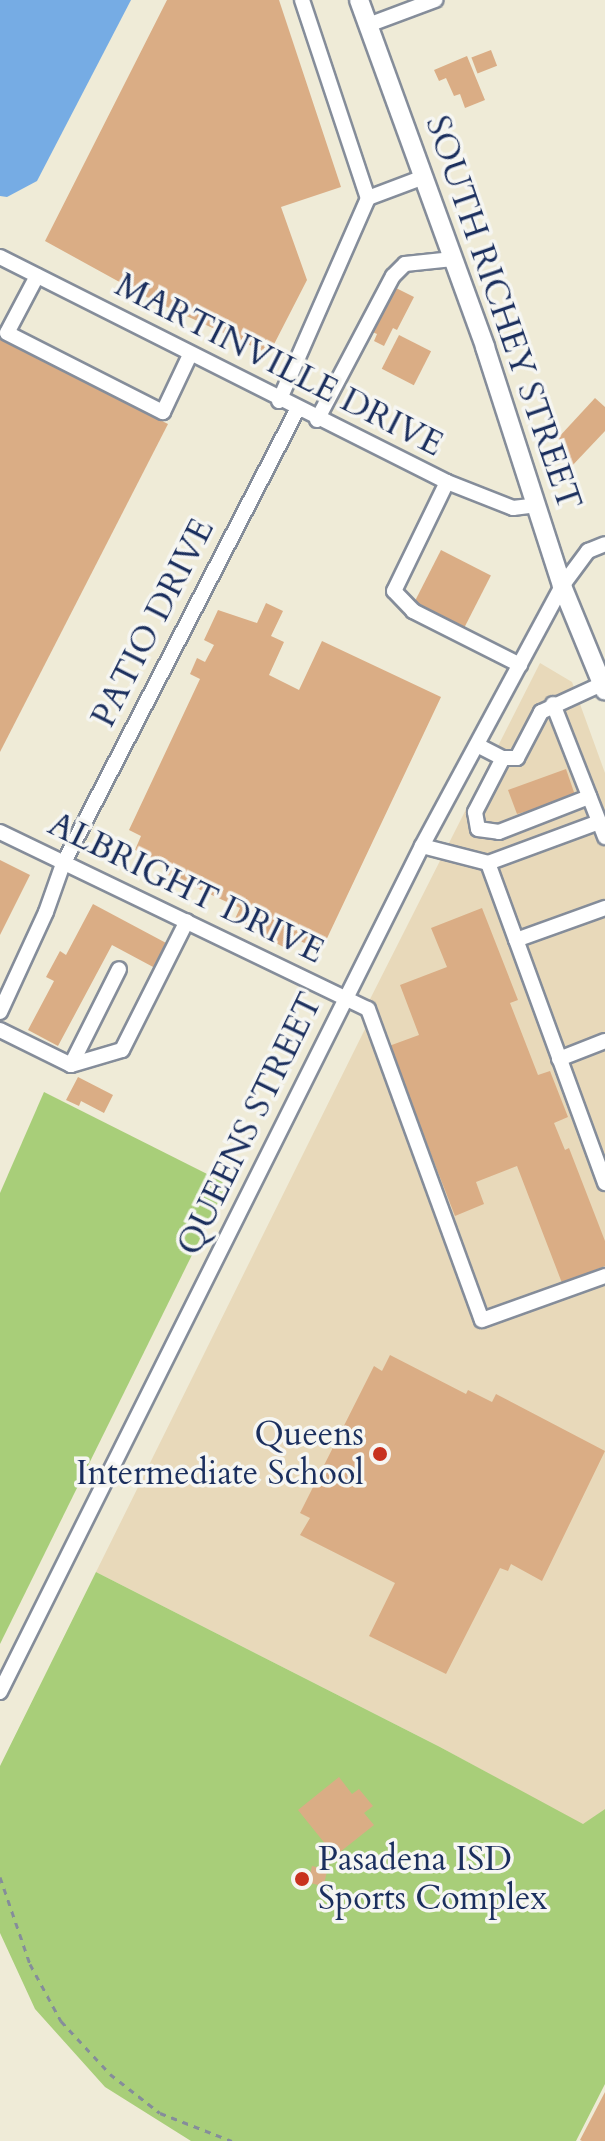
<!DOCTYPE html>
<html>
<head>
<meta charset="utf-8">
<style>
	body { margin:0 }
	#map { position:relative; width:605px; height:2141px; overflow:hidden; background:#efebd7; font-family:Cardo,serif }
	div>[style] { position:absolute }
	.built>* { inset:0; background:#e8d9ba }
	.green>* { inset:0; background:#a8ce79 }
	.water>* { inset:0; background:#76ace4 }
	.building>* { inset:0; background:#daad85; transform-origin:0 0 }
	.path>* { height:3px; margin-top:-1.5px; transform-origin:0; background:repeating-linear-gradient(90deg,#858d9a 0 6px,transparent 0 12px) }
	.roads { filter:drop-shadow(2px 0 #858d9a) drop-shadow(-2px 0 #858d9a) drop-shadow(0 2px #858d9a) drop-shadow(0 -2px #858d9a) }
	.minor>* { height:14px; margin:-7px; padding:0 7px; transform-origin:7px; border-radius:7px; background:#fff }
	.major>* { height:18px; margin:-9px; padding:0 9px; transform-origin:9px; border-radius:9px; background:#fff }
	.dots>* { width:22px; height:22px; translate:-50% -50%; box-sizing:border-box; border:4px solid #f6f6f2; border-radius:50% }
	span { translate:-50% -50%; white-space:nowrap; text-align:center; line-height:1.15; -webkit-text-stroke:7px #f6f6f2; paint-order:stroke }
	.street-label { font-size:34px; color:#1b2f5e }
	.poi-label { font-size:34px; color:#1b2f5e }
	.right { translate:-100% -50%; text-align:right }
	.left { translate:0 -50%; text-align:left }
</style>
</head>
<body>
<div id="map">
	<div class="built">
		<i style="clip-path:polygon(540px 663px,572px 682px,605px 773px,605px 1809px,583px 1825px,440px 1747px,96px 1572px,365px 1029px,361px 1017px)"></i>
	</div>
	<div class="green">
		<i style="clip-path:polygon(44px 1092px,227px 1184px,0 1644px,0 1193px)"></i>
		<i style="clip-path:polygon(96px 1572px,440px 1747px,583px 1824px,605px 1809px,605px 2084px,576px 2141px,191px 2141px,105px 2087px,35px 2009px,0 1933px,0 1766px)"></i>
	</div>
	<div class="water">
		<i style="clip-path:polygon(0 0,131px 0,37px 181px,7px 197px,0 196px)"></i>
	</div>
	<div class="building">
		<i style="clip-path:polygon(167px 0,279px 0,341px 187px,281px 207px,307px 280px,269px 354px,154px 301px,45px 241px)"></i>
		<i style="left:491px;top:50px;width:17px;height:21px;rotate:69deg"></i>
		<i style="clip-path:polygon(467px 56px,485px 100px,465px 108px,460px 94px,454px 96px,446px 78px,439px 81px,434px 70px)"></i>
		<i style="clip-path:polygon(392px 286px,414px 297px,397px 330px,393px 328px,384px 346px,374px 341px,377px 334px,370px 331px)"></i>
		<i style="left:399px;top:335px;width:36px;height:38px;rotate:27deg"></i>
		<i style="clip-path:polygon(0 338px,168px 424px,0 752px)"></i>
		<i style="clip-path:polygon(595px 398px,605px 407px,605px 431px,570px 468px,558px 438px)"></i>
		<i style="left:441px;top:550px;width:56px;height:59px;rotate:27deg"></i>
		<i style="clip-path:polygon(266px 603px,283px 611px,271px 636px,284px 642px,269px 675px,299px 690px,322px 641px,441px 697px,321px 951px,296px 939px,291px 951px,234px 921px,240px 908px,166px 874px,170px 867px,135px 850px,141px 836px,129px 830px,200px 679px,190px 674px,197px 658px,205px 662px,214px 645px,204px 640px,218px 610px,257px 623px)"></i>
		<i style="clip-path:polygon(566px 769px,576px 798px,517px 814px,508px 790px)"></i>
		<i style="clip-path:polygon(0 860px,30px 875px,0 935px)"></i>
		<i style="clip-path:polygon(93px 904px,168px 944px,155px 968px,112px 945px,58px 1046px,28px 1030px,54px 981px,46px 977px,60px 951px,66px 955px)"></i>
		<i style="clip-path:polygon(482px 908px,518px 1000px,510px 1003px,538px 1075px,550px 1071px,568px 1117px,554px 1123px,565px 1150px,569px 1148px,605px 1241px,605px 1266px,562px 1283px,517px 1166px,476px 1182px,484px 1204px,455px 1216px,389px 1046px,419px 1035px,400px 985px,447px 967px,431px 928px)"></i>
		<i style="clip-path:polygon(78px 1077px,113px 1095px,104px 1113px,81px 1101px,79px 1106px,66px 1100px)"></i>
		<i style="clip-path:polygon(390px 1355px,466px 1394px,468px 1390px,492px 1402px,496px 1394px,605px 1451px,542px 1581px,511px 1564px,508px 1571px,500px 1568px,446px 1674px,369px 1636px,395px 1583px,300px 1535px,310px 1518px,300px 1513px,374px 1366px,382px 1371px)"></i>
		<i style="clip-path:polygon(339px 1777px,352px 1794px,359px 1789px,373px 1806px,364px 1813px,374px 1825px,335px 1856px,298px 1810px)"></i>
		<i style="left:312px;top:1866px;width:16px;height:17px;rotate:14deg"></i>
		<i style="clip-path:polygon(605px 2092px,605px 2141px,582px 2141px,580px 2140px)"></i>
	</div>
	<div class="path">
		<i style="left:0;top:1877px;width:92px;rotate:71deg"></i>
		<i style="left:30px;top:1964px;width:65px;rotate:61.5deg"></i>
		<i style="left:61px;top:2021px;width:72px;rotate:47.2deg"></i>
		<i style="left:110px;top:2074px;width:63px;rotate:38deg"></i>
		<i style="left:160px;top:2113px;width:77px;rotate:21.3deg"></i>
	</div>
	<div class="roads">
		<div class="minor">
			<i style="left:302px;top:0;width:209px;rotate:71.6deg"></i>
			<i style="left:368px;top:25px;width:72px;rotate:-20.5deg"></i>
			<i style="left:0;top:257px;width:500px;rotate:26.72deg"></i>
			<i style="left:447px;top:482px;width:71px;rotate:21.5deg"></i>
			<i style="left:513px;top:508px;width:24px;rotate:-7deg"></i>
			<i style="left:37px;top:276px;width:64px;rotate:117.8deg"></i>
			<i style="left:7px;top:333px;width:175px;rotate:26.9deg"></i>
			<i style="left:163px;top:412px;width:63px;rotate:-64.7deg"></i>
			<i style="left:279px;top:401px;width:222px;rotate:-66.3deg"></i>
			<i style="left:368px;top:198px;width:60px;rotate:-20.6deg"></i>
			<i style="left:317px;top:420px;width:163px;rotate:-62.2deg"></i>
			<i style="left:393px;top:276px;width:17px;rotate:-45deg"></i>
			<i style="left:405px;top:264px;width:48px;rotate:-5.9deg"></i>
			<i style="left:447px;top:482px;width:121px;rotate:115.9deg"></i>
			<i style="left:394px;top:591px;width:28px;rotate:46deg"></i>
			<i style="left:413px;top:611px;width:120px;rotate:26.8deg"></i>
			<i style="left:553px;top:704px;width:143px;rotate:68.6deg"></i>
			<i style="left:477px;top:745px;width:29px;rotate:27deg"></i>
			<i style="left:503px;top:758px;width:14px"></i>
			<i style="left:517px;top:758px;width:52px;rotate:-62.4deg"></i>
			<i style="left:541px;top:712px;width:67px;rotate:-24.7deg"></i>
			<i style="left:503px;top:758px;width:61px;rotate:117.4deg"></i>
			<i style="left:475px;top:812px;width:17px;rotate:80deg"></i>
			<i style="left:478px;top:829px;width:21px;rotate:8deg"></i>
			<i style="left:499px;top:832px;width:97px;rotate:-21.3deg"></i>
			<i style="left:0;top:832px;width:408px;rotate:25.7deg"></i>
			<i style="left:368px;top:1009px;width:331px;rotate:69.9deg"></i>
			<i style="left:482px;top:1320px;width:131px;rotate:-19.7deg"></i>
			<i style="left:422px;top:846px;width:68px;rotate:14.4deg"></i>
			<i style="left:488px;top:863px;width:341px;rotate:69.9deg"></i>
			<i style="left:488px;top:863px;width:118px;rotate:-20.3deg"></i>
			<i style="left:516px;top:940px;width:95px;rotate:-19.8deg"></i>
			<i style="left:0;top:1012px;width:110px;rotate:-65.3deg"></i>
			<i style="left:46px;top:912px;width:51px;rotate:-70.5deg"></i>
			<i style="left:63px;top:864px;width:511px;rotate:-62.73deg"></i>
			<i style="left:0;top:1030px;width:79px;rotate:26.2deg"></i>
			<i style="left:71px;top:1065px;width:53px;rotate:-16.4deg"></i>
			<i style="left:122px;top:1050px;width:144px;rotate:-63.3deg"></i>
			<i style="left:559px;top:1059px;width:49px;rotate:-21.4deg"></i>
			<i style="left:71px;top:1065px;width:107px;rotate:-63.4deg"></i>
			<i style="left:0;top:1692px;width:945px;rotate:-63.49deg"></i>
			<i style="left:422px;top:846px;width:295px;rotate:-61.7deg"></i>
			<i style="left:562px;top:586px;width:44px;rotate:-53.4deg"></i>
			<i style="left:588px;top:551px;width:18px;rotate:-22deg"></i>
		</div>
		<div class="major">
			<i style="left:359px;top:0;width:369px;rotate:70deg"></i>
			<i style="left:485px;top:347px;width:251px;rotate:72.1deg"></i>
			<i style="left:562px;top:586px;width:113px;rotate:67.7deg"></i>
		</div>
	</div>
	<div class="dots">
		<i style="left:380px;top:1454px;background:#c8321e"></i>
		<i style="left:302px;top:1879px;background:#c8321e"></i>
	</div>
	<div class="street-label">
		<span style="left:503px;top:313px;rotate:71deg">SOUTH RICHEY STREET</span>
		<span style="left:279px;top:365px;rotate:27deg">MARTINVILLE DRIVE</span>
		<span style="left:153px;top:623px;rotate:-63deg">PATIO DRIVE</span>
		<span style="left:186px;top:888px;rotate:26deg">ALBRIGHT DRIVE</span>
		<span style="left:250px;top:1124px;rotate:-64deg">QUEENS STREET</span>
	</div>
	<div class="poi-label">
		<span class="right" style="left:364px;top:1454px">Queens<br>Intermediate School</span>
		<span class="left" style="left:318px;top:1879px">Pasadena ISD<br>Sports Complex</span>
	</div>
</div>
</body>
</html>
